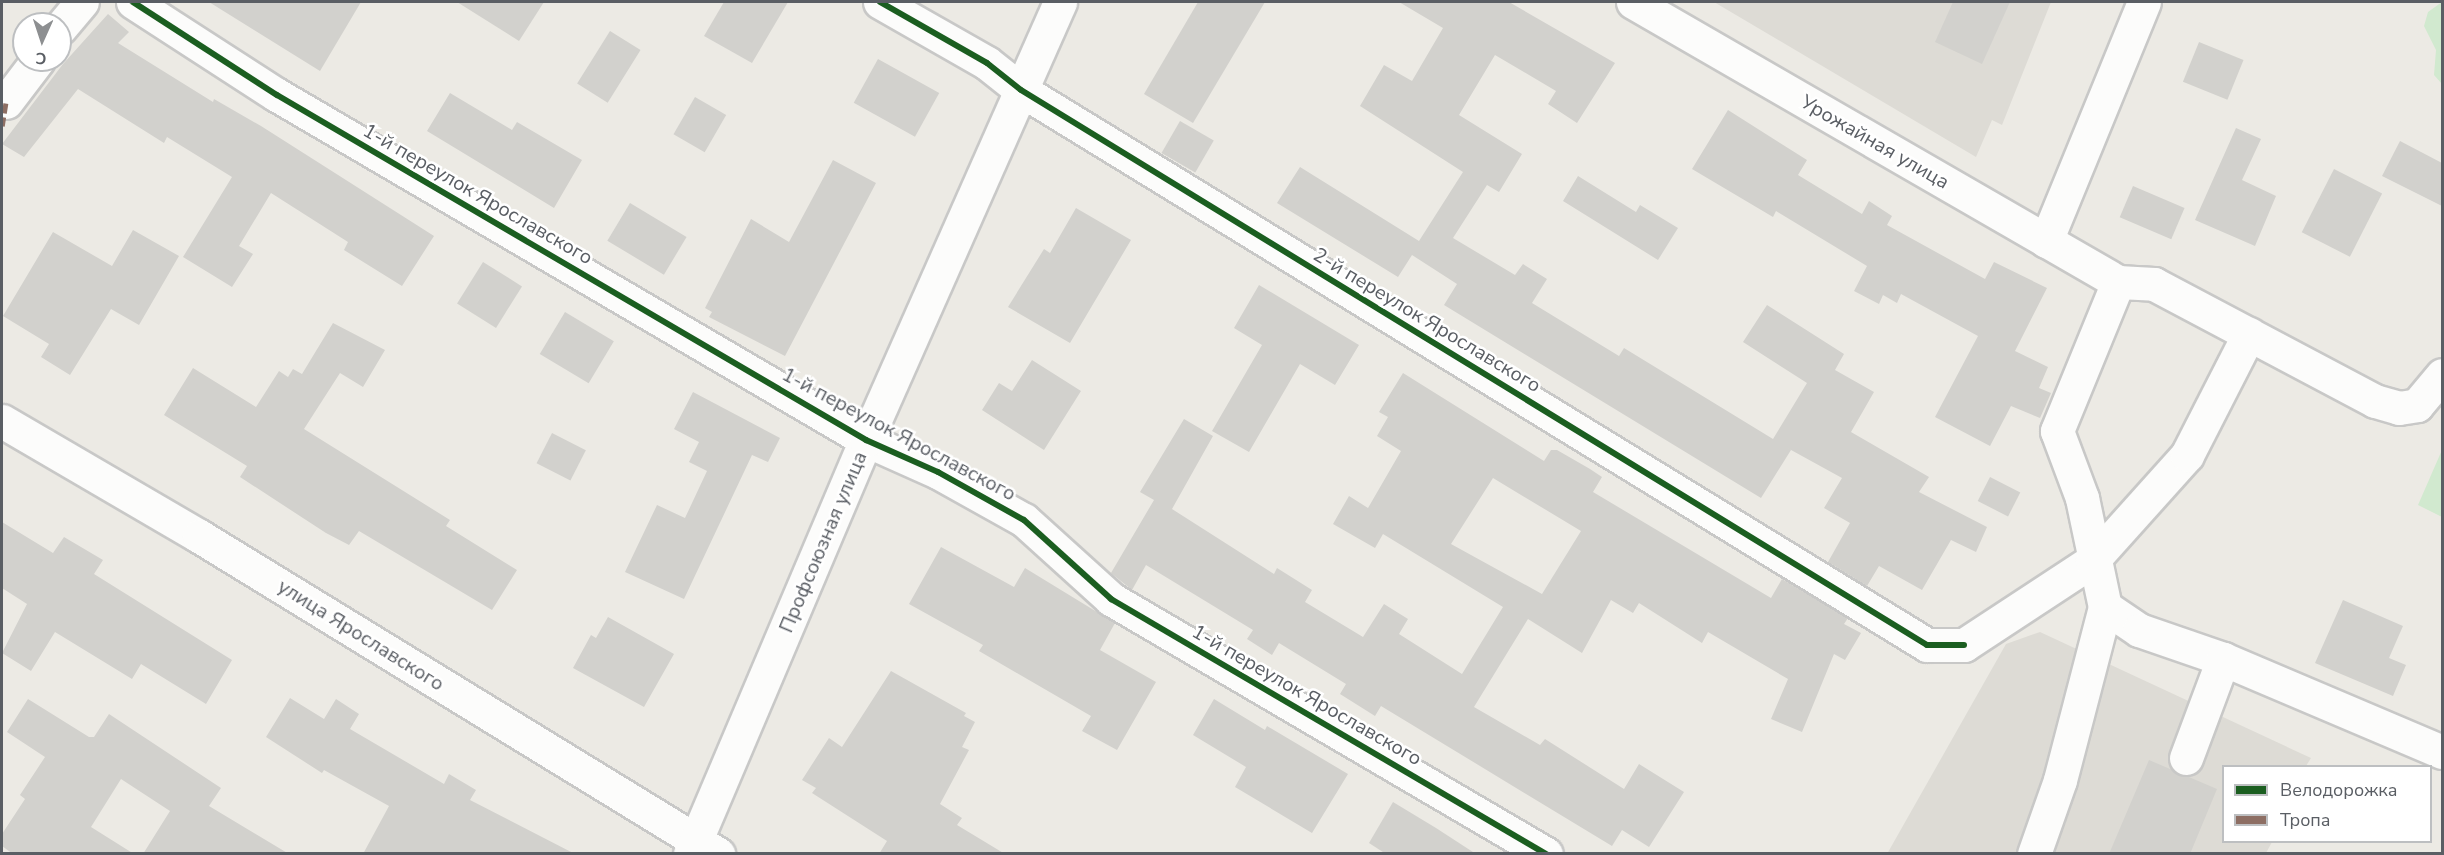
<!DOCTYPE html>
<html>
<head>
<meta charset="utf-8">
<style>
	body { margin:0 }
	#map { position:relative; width:2444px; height:855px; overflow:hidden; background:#eceae4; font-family:"Nunito Sans",sans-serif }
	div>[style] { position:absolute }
	.industrial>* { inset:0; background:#dddbd5 }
	.green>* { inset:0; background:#d1e9cf }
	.building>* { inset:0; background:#d2d1cd; transform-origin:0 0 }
	.roads { filter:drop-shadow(2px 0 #c8c8c7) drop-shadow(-2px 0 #c8c8c7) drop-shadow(0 2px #c8c8c7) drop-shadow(0 -2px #c8c8c7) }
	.minor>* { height:33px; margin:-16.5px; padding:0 16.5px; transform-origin:16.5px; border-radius:16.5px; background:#fcfcfb }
	.quiet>* { height:4.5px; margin-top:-2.25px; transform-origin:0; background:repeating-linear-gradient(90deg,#8d6e63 0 9px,transparent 0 13.5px) }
	.cycleway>* { height:6px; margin:-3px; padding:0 3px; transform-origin:3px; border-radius:3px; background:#1b5e20 }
	span { translate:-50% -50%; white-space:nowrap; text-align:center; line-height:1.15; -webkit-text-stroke:5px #fff; paint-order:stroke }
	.street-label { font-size:20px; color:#5a5e64 }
	.frame { position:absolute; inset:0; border:3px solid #5a5e64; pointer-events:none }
	.legend { position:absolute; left:2222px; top:765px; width:210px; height:78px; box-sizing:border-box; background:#fff; border:2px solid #bdbfc1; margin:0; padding:8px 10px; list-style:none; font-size:18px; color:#5a5e64 }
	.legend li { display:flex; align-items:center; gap:12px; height:30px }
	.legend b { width:30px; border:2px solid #bdbfc1 }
	.north { position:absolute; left:12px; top:12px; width:60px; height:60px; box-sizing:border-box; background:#fff; border:2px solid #bdbfc1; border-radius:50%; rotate:183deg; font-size:16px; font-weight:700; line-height:24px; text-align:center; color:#5a5e64 }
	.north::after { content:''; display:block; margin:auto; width:21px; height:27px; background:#8d8f91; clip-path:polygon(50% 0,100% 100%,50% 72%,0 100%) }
</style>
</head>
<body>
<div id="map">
	<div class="industrial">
		<i style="clip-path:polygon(1714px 2px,2051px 2px,2002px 125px,1992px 120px,1976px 157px)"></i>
		<i style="clip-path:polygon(2040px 632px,2311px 758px,2306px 766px,2224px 766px,2224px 842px,2272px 842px,2266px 853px,1887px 854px,2006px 644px)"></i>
	</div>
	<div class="green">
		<i style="clip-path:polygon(2442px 2px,2442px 84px,2434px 75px,2436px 50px,2424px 26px,2428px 12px)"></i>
		<i style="clip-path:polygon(2442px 450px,2442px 517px,2418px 505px)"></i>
	</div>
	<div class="building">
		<i style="clip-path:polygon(209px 2px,361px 2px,320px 71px)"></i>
		<i style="clip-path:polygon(457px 2px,544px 2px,519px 41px)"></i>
		<i style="clip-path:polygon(724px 2px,788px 2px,752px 63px,704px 36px)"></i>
		<i style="clip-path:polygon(1198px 2px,1265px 2px,1193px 123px,1144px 94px)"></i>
		<i style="clip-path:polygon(1399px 2px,1509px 2px,1615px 63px,1577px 123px,1548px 104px,1556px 91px,1495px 55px,1459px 115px,1522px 154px,1499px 192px,1487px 185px,1453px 238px,1515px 275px,1523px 264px,1547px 279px,1532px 303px,1619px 356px,1624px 348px,1773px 439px,1807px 383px,1743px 342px,1767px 305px,1844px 354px,1835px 370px,1874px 392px,1851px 432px,1929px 477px,1919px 492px,1987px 527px,1976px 552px,1951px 540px,1922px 590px,1879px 566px,1867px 586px,1828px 562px,1850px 523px,1824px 508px,1842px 478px,1782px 445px,1791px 450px,1761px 498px,1444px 305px,1457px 284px,1412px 255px,1398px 277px,1277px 203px,1300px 167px,1419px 241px,1463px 172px,1360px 106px,1384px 65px,1412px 81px,1443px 28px)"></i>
		<i style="clip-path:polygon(1953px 2px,2010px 2px,1982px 64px,1935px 42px)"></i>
		<i style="clip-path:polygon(108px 14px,129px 32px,118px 43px,213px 102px,214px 99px,261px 126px,434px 236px,402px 286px,344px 250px,348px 242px,271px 193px,239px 246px,253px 254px,232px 287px,183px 257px,232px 177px,167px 137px,164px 143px,78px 89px,24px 157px,2px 144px,63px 64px)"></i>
		<i style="left:610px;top:31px;width:36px;height:62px;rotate:32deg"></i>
		<i style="left:2199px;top:42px;width:48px;height:43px;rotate:22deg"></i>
		<i style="left:878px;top:59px;width:70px;height:50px;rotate:29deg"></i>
		<i style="clip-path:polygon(450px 93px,512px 130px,517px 122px,582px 160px,554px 208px,427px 131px)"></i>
		<i style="left:695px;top:97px;width:36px;height:43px;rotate:30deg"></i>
		<i style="clip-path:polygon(1728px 110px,1807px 160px,1798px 175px,1862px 214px,1869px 201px,1892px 216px,1887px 225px,1985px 279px,1994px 262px,2047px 288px,2015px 351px,2048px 367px,2039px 388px,2051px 393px,2040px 418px,2011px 406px,1990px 446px,1935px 417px,1978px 336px,1901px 294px,1897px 303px,1883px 295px,1879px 304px,1854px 291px,1867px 266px,1776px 211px,1773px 217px,1692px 169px)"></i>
		<i style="left:1180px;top:121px;width:39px;height:37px;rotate:30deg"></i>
		<i style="clip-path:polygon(2236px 128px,2261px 139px,2242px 180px,2276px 196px,2255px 246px,2195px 220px)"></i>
		<i style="clip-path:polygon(2400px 141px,2442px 163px,2442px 206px,2382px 176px)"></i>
		<i style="clip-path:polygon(833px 160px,876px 183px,785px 356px,709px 317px,712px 312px,705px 308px,751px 219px,789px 242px)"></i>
		<i style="left:2334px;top:169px;width:54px;height:71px;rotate:27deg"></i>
		<i style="clip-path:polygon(1578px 176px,1636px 212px,1640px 205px,1678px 228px,1658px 260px,1563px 201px)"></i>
		<i style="left:2133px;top:186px;width:56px;height:34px;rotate:23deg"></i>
		<i style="left:630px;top:203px;width:66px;height:44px;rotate:31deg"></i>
		<i style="clip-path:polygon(1076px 208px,1131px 240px,1070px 343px,1008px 307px,1044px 249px,1050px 253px)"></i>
		<i style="clip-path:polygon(133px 230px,179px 256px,139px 325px,111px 309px,70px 375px,41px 357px,49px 344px,3px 316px,53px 232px,112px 266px)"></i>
		<i style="left:483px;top:262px;width:46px;height:49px;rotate:32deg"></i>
		<i style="clip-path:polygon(1259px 285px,1359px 345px,1335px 385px,1300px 364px,1249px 452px,1212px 431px,1262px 345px,1234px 328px)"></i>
		<i style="left:565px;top:312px;width:57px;height:49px;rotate:31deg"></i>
		<i style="clip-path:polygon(333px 323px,385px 350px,363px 387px,340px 373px,304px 429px,450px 520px,446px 526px,517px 570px,492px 610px,359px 531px,349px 545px,326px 533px,240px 477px,247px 466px,164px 415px,193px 368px,256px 407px,279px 371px,288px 377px,293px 369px,302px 374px)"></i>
		<i style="clip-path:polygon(1032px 360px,1081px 391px,1044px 450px,982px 410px,999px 383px,1012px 391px)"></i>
		<i style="clip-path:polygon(evenodd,1403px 373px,1544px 461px,1551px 450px,1557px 450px,1590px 469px,1602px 477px,1593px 492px,1771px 598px,1782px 579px,1848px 618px,1844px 624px,1861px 633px,1845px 660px,1834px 654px,1802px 732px,1771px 719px,1788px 679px,1708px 632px,1702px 643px,1639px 603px,1633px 613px,1611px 600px,1582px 653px,1528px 619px,1474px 707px,1540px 745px,1545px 739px,1624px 789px,1639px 764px,1684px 792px,1649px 847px,1622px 830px,1612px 846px,1381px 706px,1375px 716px,1340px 694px,1346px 684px,1279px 643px,1272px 655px,1247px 639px,1253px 630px,1146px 565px,1132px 590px,1111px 573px,1154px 500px,1140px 492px,1184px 419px,1213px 436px,1172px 509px,1274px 574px,1277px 568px,1312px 590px,1305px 602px,1363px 637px,1384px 604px,1408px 619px,1399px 634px,1462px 674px,1503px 607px,1383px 534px,1375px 548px,1333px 524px,1349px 496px,1368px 508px,1401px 451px,1377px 436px,1388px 417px,1379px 412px,1403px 373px,1493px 478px,1581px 531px,1542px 594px,1451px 544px,1493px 478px)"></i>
		<i style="clip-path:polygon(693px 392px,780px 438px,768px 462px,752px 455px,684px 599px,625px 572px,657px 505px,685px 518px,707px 471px,689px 462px,699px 442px,674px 429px)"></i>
		<i style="left:552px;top:433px;width:38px;height:34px;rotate:27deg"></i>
		<i style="left:1990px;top:477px;width:34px;height:27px;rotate:27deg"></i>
		<i style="clip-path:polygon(2px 522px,53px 553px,64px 537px,103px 560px,94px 574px,232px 660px,206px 704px,141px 664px,132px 679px,55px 632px,31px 671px,2px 653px,27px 604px,2px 588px)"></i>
		<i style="clip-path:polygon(941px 547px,1014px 587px,1025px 568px,1115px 623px,1100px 650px,1156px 682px,1117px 750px,1082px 731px,1091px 716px,979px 651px,983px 645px,909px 604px)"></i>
		<i style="clip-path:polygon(2343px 600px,2403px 626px,2389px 658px,2406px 665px,2393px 696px,2315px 663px)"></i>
		<i style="clip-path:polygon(608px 617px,674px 654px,644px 707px,573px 668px,591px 635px,596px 638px)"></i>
		<i style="clip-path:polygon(891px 671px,966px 713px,964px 716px,975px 722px,962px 747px,969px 750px,940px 804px,962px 818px,957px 825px,1005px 854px,879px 854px,887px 841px,812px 793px,816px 788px,802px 780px,829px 738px,842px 747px)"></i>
		<i style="clip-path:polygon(290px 698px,324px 719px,336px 699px,359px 714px,350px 729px,444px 784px,449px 774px,476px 790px,470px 800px,575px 854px,363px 854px,389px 806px,324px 770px,322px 773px,266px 737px)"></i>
		<i style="clip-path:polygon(28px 699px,89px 737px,94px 737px,109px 714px,221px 788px,209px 806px,289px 854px,143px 854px,170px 811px,121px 779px,91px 827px,134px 854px,13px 854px,2px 846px,2px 834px,25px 799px,20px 795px,45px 757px,7px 732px)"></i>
		<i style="clip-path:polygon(1214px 699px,1265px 730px,1267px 726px,1348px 774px,1312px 833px,1235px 787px,1246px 767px,1193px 735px)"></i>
		<i style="clip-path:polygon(2149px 760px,2217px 789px,2190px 854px,2109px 854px)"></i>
		<i style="clip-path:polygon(1393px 802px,1436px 828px,1476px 854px,1386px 854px,1369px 843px)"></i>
	</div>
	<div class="roads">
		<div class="minor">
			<i style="left:133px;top:2px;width:171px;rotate:32.9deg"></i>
			<i style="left:277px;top:95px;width:683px;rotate:30.36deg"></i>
			<i style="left:866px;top:440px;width:79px;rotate:24deg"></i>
			<i style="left:938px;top:472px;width:98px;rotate:29.2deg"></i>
			<i style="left:1024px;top:520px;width:118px;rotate:42.2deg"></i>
			<i style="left:1111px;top:599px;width:504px;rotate:30.38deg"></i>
			<i style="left:880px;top:2px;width:123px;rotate:29.7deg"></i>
			<i style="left:987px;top:63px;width:43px;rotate:38.5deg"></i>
			<i style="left:1021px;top:90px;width:1062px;rotate:31.49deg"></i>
			<i style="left:1927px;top:645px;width:37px"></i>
			<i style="left:1964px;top:645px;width:153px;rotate:-33.3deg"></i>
			<i style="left:2092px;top:561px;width:142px;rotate:-48.1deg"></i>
			<i style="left:2187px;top:455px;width:136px;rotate:-62.9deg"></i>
			<i style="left:1633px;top:2px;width:560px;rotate:30deg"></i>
			<i style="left:2118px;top:282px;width:36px;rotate:3deg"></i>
			<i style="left:2154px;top:284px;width:250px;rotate:27.9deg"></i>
			<i style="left:2375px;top:401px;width:25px;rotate:16deg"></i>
			<i style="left:2399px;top:408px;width:18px;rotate:-9deg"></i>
			<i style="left:2417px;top:405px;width:39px;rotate:-50deg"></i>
			<i style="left:60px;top:28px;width:34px;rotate:-50deg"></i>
			<i style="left:6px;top:102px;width:53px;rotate:-52.7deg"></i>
			<i style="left:2046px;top:241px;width:258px;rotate:-67.7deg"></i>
			<i style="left:2118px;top:282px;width:161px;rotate:112.3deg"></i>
			<i style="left:2057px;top:431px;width:72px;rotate:69.5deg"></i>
			<i style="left:2082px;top:498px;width:111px;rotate:78.1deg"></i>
			<i style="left:2105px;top:607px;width:41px;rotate:34.1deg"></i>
			<i style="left:2139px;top:630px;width:89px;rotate:19deg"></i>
			<i style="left:2223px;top:659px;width:238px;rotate:23deg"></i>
			<i style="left:2px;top:421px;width:228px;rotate:30.3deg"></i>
			<i style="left:199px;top:536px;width:609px;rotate:31.5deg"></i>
			<i style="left:2186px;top:758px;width:106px;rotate:-69.5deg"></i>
			<i style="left:690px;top:854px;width:450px;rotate:-67deg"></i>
			<i style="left:866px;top:440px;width:479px;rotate:-66.1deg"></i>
			<i style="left:2034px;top:854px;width:78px;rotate:-70.6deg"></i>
			<i style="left:2060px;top:780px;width:179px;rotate:-75.4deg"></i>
		</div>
	</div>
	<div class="quiet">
		<i style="left:2px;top:126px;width:24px;rotate:-81deg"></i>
	</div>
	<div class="cycleway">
		<i style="left:133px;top:2px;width:171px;rotate:32.9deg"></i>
		<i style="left:277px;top:95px;width:683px;rotate:30.36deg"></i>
		<i style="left:866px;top:440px;width:79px;rotate:24deg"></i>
		<i style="left:938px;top:472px;width:98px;rotate:29.2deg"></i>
		<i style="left:1024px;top:520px;width:118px;rotate:42.2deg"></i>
		<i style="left:1111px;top:599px;width:504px;rotate:30.38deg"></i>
		<i style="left:880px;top:2px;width:123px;rotate:29.7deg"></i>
		<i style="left:987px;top:63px;width:43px;rotate:38.5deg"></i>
		<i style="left:1021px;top:90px;width:1062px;rotate:31.49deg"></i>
		<i style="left:1927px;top:645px;width:37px"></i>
	</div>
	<div class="street-label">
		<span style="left:1875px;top:142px;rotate:30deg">Урожайная улица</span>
		<span style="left:478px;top:194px;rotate:30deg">1-й переулок Ярославского</span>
		<span style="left:1427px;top:320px;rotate:31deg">2-й переулок Ярославского</span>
		<span style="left:899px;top:434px;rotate:28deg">1-й переулок Ярославского</span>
		<span style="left:823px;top:542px;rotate:-67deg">Профсоюзная улица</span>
		<span style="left:361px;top:635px;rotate:32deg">улица Ярославского</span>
		<span style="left:1307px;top:695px;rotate:30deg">1-й переулок Ярославского</span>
	</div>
	<div class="frame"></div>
	<ul class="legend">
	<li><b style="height:8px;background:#1b5e20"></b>Велодорожка</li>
	<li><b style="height:8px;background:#8d6e63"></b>Тропа</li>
	</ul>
	<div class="north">С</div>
</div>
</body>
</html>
